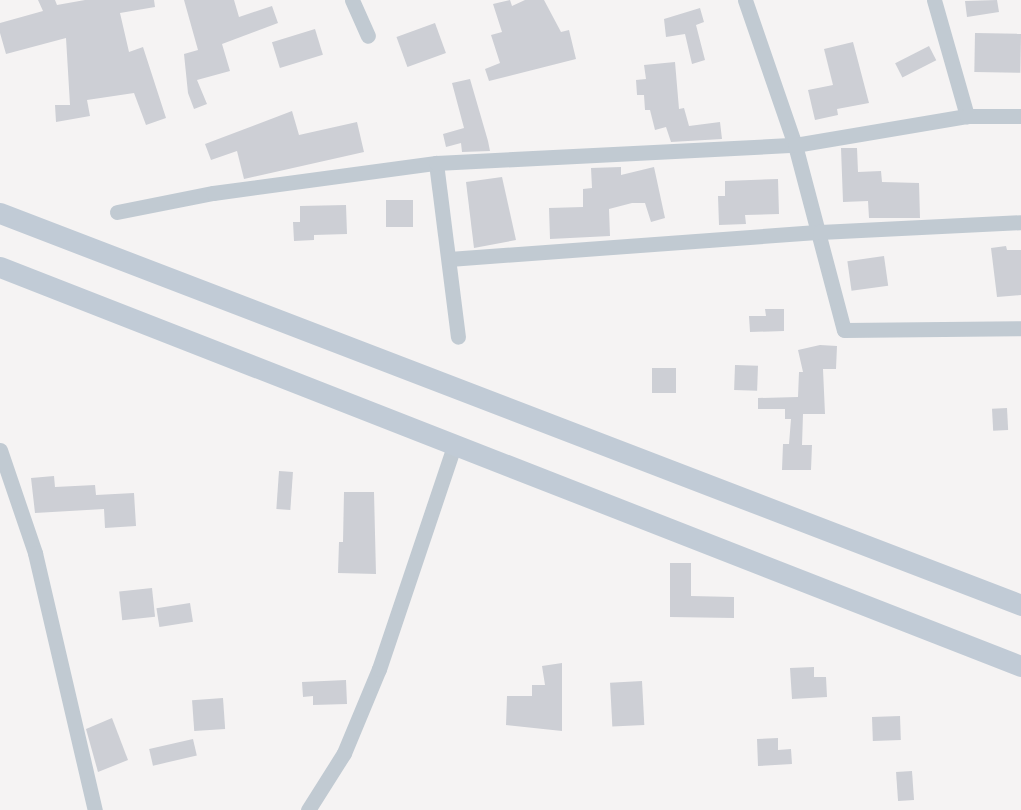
<!DOCTYPE html>
<html>
<head>
<meta charset="utf-8">
<style>
	body { margin:0 }
	#map { position:relative; width:1021px; height:810px; overflow:hidden; background:#f5f3f3; font-family:Overpass,sans-serif }
	div>[style] { position:absolute }
	.building>* { inset:0; background:#cdcfd5; transform-origin:0 0 }
	.street>* { height:15px; margin:-7.5px; padding:0 7.5px; transform-origin:7.5px; border-radius:7.5px; background:#c1cad2 }
	.secondary>* { height:21px; margin:-10.5px; padding:0 10.5px; transform-origin:10.5px; border-radius:10.5px; background:#c1cbd6 }
	span { translate:-50% -50%; white-space:nowrap; text-align:center; line-height:1.15; -webkit-text-stroke:4.5px #fff; paint-order:stroke }
</style>
</head>
<body>
<div id="map">
	<div class="building">
		<i style="clip-path:polygon(38px 0,55px 0,57px 5px,85px 0,154px 0,155px 7px,120px 13px,129px 52px,143px 47px,166px 118px,146px 125px,134px 93px,87px 100px,90px 116px,56px 122px,55px 105px,70px 105px,66px 38px,6px 54px,0 33px,0 23px,43px 11px)"></i>
		<i style="clip-path:polygon(184px 0,234px 0,239px 17px,272px 6px,278px 23px,222px 44px,230px 71px,197px 80px,207px 104px,194px 109px,188px 93px,184px 54px,198px 50px)"></i>
		<i style="clip-path:polygon(510px 0,512px 6px,525px 0,544px 0,561px 32px,569px 30px,576px 59px,489px 81px,485px 69px,500px 63px,491px 35px,502px 32px,493px 4px)"></i>
		<i style="clip-path:polygon(997px 0,999px 12px,967px 17px,965px 1px)"></i>
		<i style="clip-path:polygon(700px 8px,704px 22px,696px 25px,705px 60px,692px 64px,685px 34px,666px 37px,664px 19px)"></i>
		<i style="left:435px;top:23px;width:32px;height:41px;rotate:70deg"></i>
		<i style="left:315px;top:29px;width:27px;height:45px;rotate:73deg"></i>
		<i style="left:975px;top:33px;width:46px;height:39px;rotate:1deg"></i>
		<i style="clip-path:polygon(853px 42px,869px 103px,837px 109px,838px 115px,815px 120px,808px 90px,833px 85px,824px 49px)"></i>
		<i style="left:929px;top:46px;width:16px;height:38px;rotate:63deg"></i>
		<i style="clip-path:polygon(675px 62px,679px 109px,684px 108px,689px 126px,720px 122px,722px 139px,671px 142px,666px 127px,655px 130px,650px 110px,645px 110px,644px 95px,637px 95px,636px 80px,646px 79px,644px 65px)"></i>
		<i style="clip-path:polygon(470px 79px,488px 141px,490px 151px,462px 152px,461px 143px,446px 147px,443px 134px,464px 128px,452px 83px)"></i>
		<i style="clip-path:polygon(292px 111px,299px 135px,357px 122px,364px 152px,244px 179px,237px 151px,211px 160px,205px 144px)"></i>
		<i style="clip-path:polygon(841px 148px,857px 148px,858px 172px,881px 171px,882px 182px,919px 183px,920px 218px,869px 218px,868px 201px,843px 202px)"></i>
		<i style="clip-path:polygon(621px 167px,621px 175px,654px 167px,665px 218px,651px 222px,645px 203px,632px 203px,609px 209px,610px 236px,550px 239px,549px 208px,583px 207px,583px 189px,592px 188px,591px 168px)"></i>
		<i style="clip-path:polygon(502px 177px,516px 240px,474px 248px,466px 182px)"></i>
		<i style="clip-path:polygon(778px 179px,779px 214px,745px 215px,746px 224px,719px 225px,718px 196px,725px 196px,725px 181px)"></i>
		<i style="left:386px;top:200px;width:27px;height:27px"></i>
		<i style="clip-path:polygon(346px 205px,347px 234px,314px 235px,314px 240px,294px 241px,293px 222px,300px 222px,300px 206px)"></i>
		<i style="clip-path:polygon(1006px 246px,1007px 250px,1021px 250px,1021px 295px,997px 297px,991px 248px)"></i>
		<i style="left:884px;top:256px;width:30px;height:37px;rotate:82deg"></i>
		<i style="clip-path:polygon(765px 309px,784px 309px,784px 331px,750px 332px,749px 316px,766px 316px)"></i>
		<i style="clip-path:polygon(820px 345px,837px 346px,836px 369px,823px 369px,825px 414px,803px 414px,802px 445px,812px 445px,811px 470px,782px 470px,783px 444px,789px 444px,791px 419px,785px 419px,785px 409px,758px 409px,758px 398px,798px 397px,799px 372px,803px 372px,798px 350px)"></i>
		<i style="left:735px;top:365px;width:23px;height:25px;rotate:2deg"></i>
		<i style="left:676px;top:368px;width:25px;height:24px;rotate:90deg"></i>
		<i style="left:1007px;top:408px;width:22px;height:15px;rotate:87deg"></i>
		<i style="left:279px;top:471px;width:14px;height:38px;rotate:4deg"></i>
		<i style="clip-path:polygon(54px 476px,55px 487px,95px 485px,96px 495px,134px 493px,136px 526px,105px 528px,104px 509px,35px 513px,31px 478px)"></i>
		<i style="clip-path:polygon(344px 492px,374px 492px,376px 574px,338px 573px,339px 542px,343px 542px)"></i>
		<i style="clip-path:polygon(670px 563px,691px 563px,691px 596px,734px 597px,734px 618px,670px 617px)"></i>
		<i style="left:152px;top:588px;width:29px;height:33px;rotate:84deg"></i>
		<i style="left:190px;top:603px;width:19px;height:34px;rotate:81deg"></i>
		<i style="clip-path:polygon(562px 663px,562px 731px,506px 725px,507px 696px,532px 696px,532px 685px,545px 685px,542px 666px)"></i>
		<i style="clip-path:polygon(814px 667px,814px 677px,826px 677px,827px 697px,792px 699px,790px 668px)"></i>
		<i style="clip-path:polygon(346px 680px,347px 704px,313px 705px,313px 696px,303px 697px,302px 682px)"></i>
		<i style="left:642px;top:681px;width:44px;height:32px;rotate:87deg"></i>
		<i style="left:223px;top:698px;width:31px;height:31px;rotate:86deg"></i>
		<i style="left:900px;top:716px;width:24px;height:28px;rotate:88deg"></i>
		<i style="clip-path:polygon(112px 718px,128px 760px,98px 772px,86px 729px)"></i>
		<i style="clip-path:polygon(778px 738px,778px 750px,791px 749px,792px 764px,758px 766px,757px 739px)"></i>
		<i style="left:193px;top:739px;width:17px;height:45px;rotate:77deg"></i>
		<i style="left:912px;top:771px;width:29px;height:16px;rotate:86deg"></i>
	</div>
	<div class="street">
		<i style="left:352px;top:0;width:39px;rotate:66deg"></i>
		<i style="left:745px;top:0;width:153px;rotate:71deg"></i>
		<i style="left:795px;top:145px;width:191px;rotate:75.2deg"></i>
		<i style="left:844px;top:330px;width:177px;rotate:-0.6deg"></i>
		<i style="left:934px;top:0;width:121px;rotate:74.1deg"></i>
		<i style="left:436px;top:163px;width:175px;rotate:82.8deg"></i>
		<i style="left:117px;top:212px;width:98px;rotate:-11.2deg"></i>
		<i style="left:213px;top:193px;width:225px;rotate:-7.7deg"></i>
		<i style="left:436px;top:163px;width:359px;rotate:-2.9deg"></i>
		<i style="left:795px;top:145px;width:174px;rotate:-9.6deg"></i>
		<i style="left:967px;top:116px;width:54px"></i>
		<i style="left:449px;top:259px;width:372px;rotate:-4.2deg"></i>
		<i style="left:820px;top:232px;width:201px;rotate:-2.8deg"></i>
		<i style="left:0;top:450px;width:109px;rotate:71.2deg"></i>
		<i style="left:35px;top:553px;width:264px;rotate:76.9deg"></i>
		<i style="left:308px;top:810px;width:67px;rotate:-57.7deg"></i>
		<i style="left:344px;top:753px;width:91px;rotate:-67.4deg"></i>
		<i style="left:379px;top:669px;width:238px;rotate:-71.4deg"></i>
	</div>
	<div class="secondary">
		<i style="left:0;top:213px;width:1094px;rotate:21deg"></i>
		<i style="left:0;top:267px;width:1096px;rotate:21.35deg"></i>
	</div>
</div>
</body>
</html>
